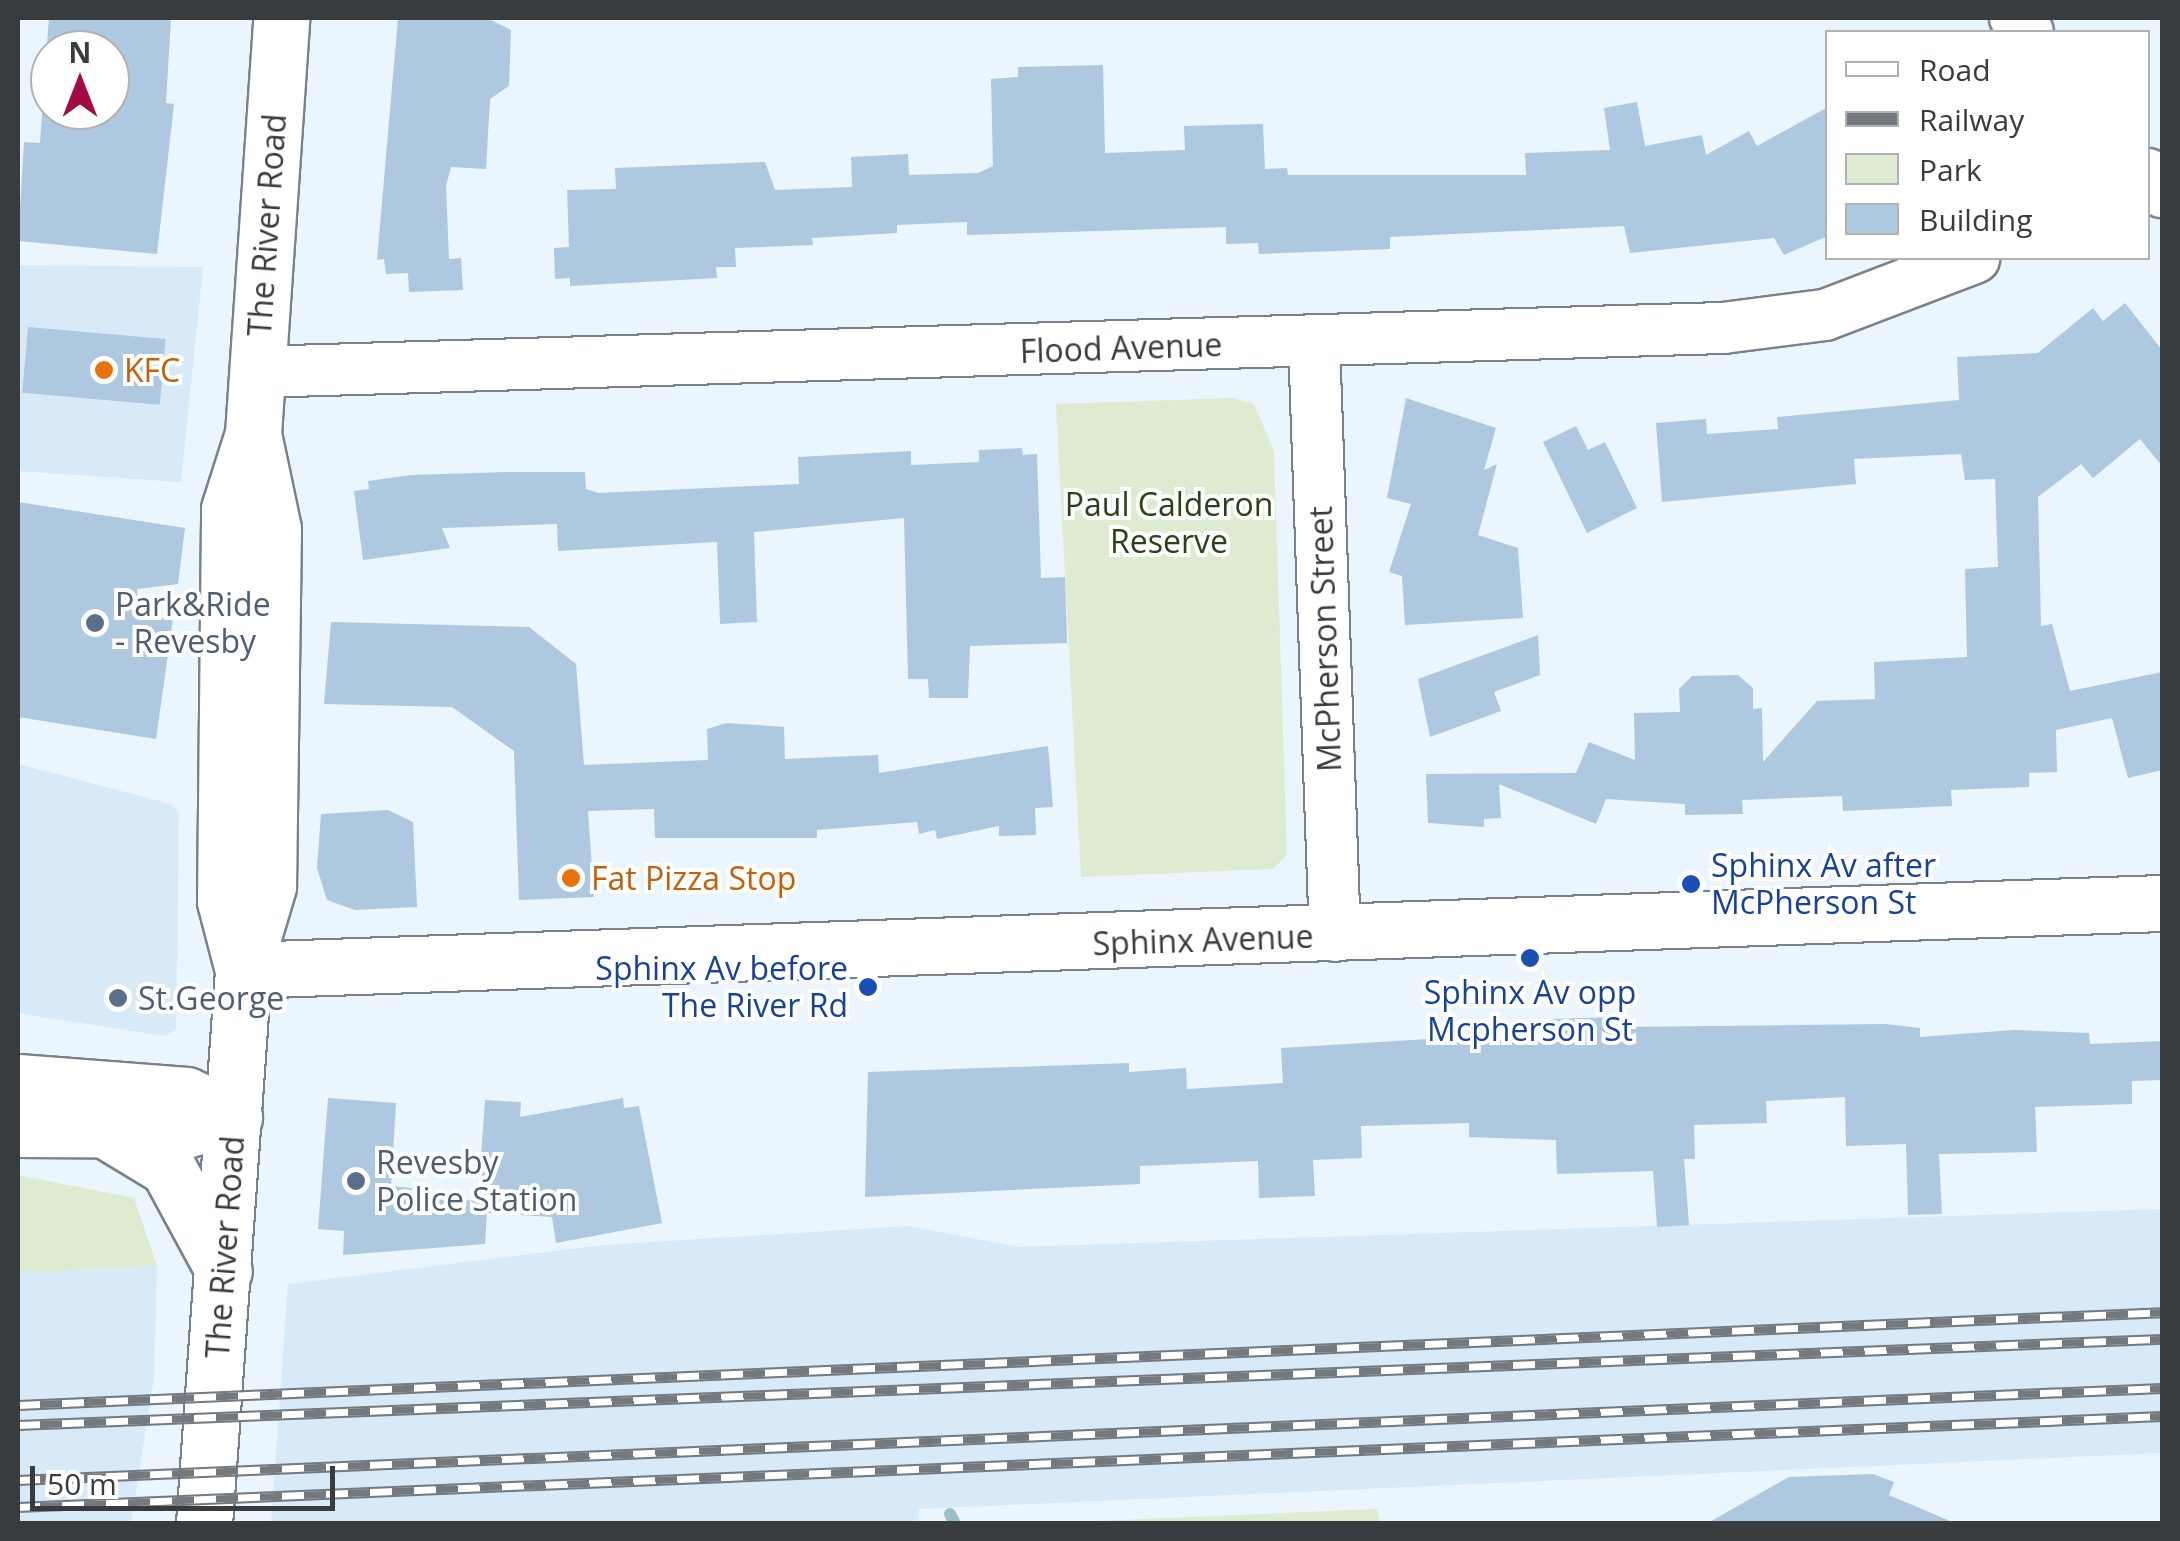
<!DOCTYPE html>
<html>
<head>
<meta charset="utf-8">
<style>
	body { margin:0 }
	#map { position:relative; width:2180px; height:1541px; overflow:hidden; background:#eaf5fe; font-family:"Open Sans",sans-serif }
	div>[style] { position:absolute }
	.built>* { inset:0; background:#d8e9f7 }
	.green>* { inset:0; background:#ddecd0 }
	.stream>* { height:12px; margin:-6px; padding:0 6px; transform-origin:6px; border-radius:6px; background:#99c0c9 }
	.building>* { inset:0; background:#adc8df; transform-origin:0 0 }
	.roads { filter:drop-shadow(2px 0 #79828a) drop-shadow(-2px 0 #79828a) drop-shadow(0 2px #79828a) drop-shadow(0 -2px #79828a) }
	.minor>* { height:50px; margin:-25px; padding:0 25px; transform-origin:25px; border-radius:25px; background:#fff }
	.tertiary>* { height:55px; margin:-27.5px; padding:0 27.5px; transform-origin:27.5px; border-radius:27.5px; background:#fff }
	.secondary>* { height:55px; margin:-27.5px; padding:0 27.5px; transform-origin:27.5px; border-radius:27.5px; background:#fff }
	.rail>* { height:11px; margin-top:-5.5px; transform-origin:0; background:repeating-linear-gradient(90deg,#fff 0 22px,#73797e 0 44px); box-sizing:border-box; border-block:2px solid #73797e }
	.dots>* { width:28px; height:28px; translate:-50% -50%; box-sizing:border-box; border:5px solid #fff; border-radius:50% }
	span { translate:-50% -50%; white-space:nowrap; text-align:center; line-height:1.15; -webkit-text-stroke:8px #fff; paint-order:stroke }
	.street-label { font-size:32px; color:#383c3f }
	.food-label { font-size:32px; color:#c56008 }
	.left { translate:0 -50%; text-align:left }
	.park-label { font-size:32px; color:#2c4216 }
	.service-label { font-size:32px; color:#4e5e75 }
	.transit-label { font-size:32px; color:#164399 }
	.right { translate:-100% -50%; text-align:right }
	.frame { position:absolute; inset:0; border:20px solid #383c3f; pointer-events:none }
	.legend { position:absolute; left:1825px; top:30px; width:325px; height:230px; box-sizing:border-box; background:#fff; border:2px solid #afb1b2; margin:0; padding:12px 18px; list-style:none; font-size:30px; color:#383c3f }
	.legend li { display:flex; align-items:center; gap:20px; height:50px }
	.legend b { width:50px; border:2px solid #afb1b2 }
	.north { position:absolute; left:30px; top:30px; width:100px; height:100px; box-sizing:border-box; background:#fff; border:2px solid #afb1b2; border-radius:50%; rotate:0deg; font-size:28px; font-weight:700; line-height:40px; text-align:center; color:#383c3f }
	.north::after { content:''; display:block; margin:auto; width:35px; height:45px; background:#a30b46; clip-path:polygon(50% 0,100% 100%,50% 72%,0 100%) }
	.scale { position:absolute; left:30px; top:1466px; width:305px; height:45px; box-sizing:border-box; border:5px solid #383c3f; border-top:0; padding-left:12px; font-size:30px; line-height:35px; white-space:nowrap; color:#383c3f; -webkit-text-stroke:8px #fff; paint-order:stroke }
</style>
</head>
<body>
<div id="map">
	<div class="built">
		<i style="clip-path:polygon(18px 265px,203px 267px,181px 482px,18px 471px)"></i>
		<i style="clip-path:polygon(18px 764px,171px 804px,179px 814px,176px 1030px,164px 1036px,18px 1013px)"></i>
		<i style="clip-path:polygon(2162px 1209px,2162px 1453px,919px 1509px,919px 1524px,271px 1523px,288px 1284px,604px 1245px,908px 1226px,1018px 1247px)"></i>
		<i style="clip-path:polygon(157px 1266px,154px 1378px,131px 1523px,18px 1523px,18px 1273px)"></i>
	</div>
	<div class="green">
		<i style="clip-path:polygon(1232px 398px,1254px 404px,1274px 451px,1287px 855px,1273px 869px,1081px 877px,1056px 404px)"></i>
		<i style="clip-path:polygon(18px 1175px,134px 1198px,157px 1266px,18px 1273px)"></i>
		<i style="clip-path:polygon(1377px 1509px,1380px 1523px,1051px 1523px)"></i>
	</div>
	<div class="stream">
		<i style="left:950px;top:1514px;width:11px;rotate:63deg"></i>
	</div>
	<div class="building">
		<i style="clip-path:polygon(evenodd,49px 18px,171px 18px,166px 103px,174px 104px,157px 254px,18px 241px,24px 142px,40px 143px,49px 18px,50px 50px,110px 50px,110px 110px,50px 110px,50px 50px)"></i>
		<i style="clip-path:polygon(398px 18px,487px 18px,511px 30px,509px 86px,490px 99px,486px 169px,451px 167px,446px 186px,449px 259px,461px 258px,463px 290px,409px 292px,408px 273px,386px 274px,384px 259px,377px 260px)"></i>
		<i style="clip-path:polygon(1103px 65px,1105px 153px,1185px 150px,1184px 126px,1263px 124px,1265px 169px,1287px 168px,1288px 175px,1526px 175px,1525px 153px,1610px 150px,1604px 108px,1637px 102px,1645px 146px,1702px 135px,1706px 155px,1749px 131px,1757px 146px,1828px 107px,1828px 236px,1784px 255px,1774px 238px,1630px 253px,1624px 226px,1390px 237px,1390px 249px,1259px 254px,1258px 243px,1226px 244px,1226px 227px,967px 235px,967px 222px,897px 225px,897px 233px,812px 238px,813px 245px,735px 248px,736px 267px,716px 267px,717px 278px,570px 286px,570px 278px,555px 279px,554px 248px,569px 247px,567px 190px,616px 189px,615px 168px,765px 162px,775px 190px,852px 187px,851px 157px,908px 154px,909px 175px,978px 173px,993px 166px,991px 79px,1018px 77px,1018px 67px)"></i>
		<i style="clip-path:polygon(2125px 303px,2162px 350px,2162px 466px,2140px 439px,2093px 478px,2081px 464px,2038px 497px,2041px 626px,2052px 624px,2070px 691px,2162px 672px,2162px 770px,2128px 778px,2112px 718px,2056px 730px,2057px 772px,2029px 773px,2029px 787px,1951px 790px,1952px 806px,1843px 811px,1842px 796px,1742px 800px,1743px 814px,1685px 815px,1685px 804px,1606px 799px,1596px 824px,1499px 784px,1501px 818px,1484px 819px,1484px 827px,1428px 823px,1426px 774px,1576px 773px,1589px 742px,1635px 760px,1634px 713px,1680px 712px,1679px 689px,1692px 676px,1738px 675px,1753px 688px,1753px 709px,1762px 708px,1763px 762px,1817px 701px,1875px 699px,1874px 662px,1967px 657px,1965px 569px,1998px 567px,1995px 479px,1965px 480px,1961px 454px,1854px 459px,1856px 484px,1662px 502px,1656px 423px,1706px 419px,1707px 434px,1778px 429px,1777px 417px,1959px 400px,1957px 357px,2038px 353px,2093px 308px,2103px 321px)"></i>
		<i style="left:28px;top:327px;width:138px;height:66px;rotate:5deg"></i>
		<i style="clip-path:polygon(1406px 398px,1496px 428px,1484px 470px,1497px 464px,1478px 535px,1518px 548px,1523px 618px,1405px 625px,1402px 576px,1389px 572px,1411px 504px,1387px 498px)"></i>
		<i style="clip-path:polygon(1576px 426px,1588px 450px,1605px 442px,1637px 508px,1587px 533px,1543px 442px)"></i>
		<i style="clip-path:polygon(1022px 448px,1023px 455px,1037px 454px,1041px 578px,1065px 577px,1067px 643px,970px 646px,968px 698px,929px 698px,928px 679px,908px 679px,904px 518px,754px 532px,757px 622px,720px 624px,717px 542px,558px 551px,557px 524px,442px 528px,450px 548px,363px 560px,354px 491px,369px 489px,368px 481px,411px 475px,506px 472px,585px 472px,586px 489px,598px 493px,799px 484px,798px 457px,911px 451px,911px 465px,979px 462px,979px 450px)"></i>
		<i style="clip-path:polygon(18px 502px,185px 528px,178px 584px,137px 589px,139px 618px,173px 618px,156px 739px,18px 717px)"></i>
		<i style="clip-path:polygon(331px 622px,529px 627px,576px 664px,584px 765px,708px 760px,707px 729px,726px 723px,784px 727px,785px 759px,878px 755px,879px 773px,1048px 746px,1053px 807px,1035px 808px,1036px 835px,999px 836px,999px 826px,937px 839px,935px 830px,919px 834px,917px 822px,817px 830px,817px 838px,655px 838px,654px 809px,588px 811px,594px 897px,519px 900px,514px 751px,452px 707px,324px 704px)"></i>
		<i style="clip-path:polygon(1538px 635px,1540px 675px,1494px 692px,1501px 711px,1430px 737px,1418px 679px)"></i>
		<i style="clip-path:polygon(388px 810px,413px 822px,417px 907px,355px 910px,327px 900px,317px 868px,321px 814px)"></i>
		<i style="clip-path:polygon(1622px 1017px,1623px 1027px,1885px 1024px,1920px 1028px,1920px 1037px,2014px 1030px,2089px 1033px,2090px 1044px,2162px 1041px,2162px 1080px,2132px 1081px,2132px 1104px,2035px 1107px,2037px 1152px,1939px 1154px,1942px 1214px,1908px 1215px,1906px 1144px,1846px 1146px,1845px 1097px,1766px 1101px,1767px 1123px,1694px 1125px,1695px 1159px,1684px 1159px,1689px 1225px,1657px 1227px,1653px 1171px,1557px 1174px,1556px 1140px,1469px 1137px,1469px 1123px,1361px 1126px,1362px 1158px,1313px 1160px,1315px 1196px,1259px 1198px,1258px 1161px,1140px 1166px,1140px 1184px,865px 1197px,868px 1072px,1129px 1063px,1129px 1072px,1186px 1068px,1187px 1089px,1283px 1083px,1281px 1048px,1445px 1038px,1552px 1042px,1551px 1019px)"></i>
		<i style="clip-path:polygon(328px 1098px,396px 1103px,391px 1186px,412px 1188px,411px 1197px,478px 1201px,485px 1100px,521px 1102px,520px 1117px,623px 1098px,624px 1108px,639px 1106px,662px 1223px,556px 1243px,552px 1217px,487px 1213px,485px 1244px,343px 1255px,344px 1231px,318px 1229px)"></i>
		<i style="clip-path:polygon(1873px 1474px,1894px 1482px,1889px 1495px,1957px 1524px,1706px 1524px,1789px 1477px)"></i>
	</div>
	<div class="roads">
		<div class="minor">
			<i style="left:2015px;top:18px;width:19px;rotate:47deg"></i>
			<i style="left:2148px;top:174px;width:23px;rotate:52deg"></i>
			<i style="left:1314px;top:342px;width:594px;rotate:87.98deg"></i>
			<i style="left:257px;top:372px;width:1467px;rotate:-1.72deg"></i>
			<i style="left:1723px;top:328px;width:103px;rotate:-7.3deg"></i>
			<i style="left:1825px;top:315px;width:160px;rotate:-20.9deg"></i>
		</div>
		<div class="tertiary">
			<i style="left:243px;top:970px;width:1920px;rotate:-2deg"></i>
			<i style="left:18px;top:1082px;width:169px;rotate:4.4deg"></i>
			<i style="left:186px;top:1095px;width:53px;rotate:24.6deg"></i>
			<i style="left:18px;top:1129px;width:167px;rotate:0.3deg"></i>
			<i style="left:185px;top:1130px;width:37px;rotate:-16deg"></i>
			<i style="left:107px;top:1131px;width:71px;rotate:31.2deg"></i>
			<i style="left:168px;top:1168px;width:117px;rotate:61.5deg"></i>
		</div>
		<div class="secondary">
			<i style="left:243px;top:970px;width:71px;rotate:-104.6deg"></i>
			<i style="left:225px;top:901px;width:392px;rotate:-89.4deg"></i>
			<i style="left:229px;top:509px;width:79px;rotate:-72.3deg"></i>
			<i style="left:253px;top:434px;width:417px;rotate:-86.1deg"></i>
			<i style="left:204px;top:1524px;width:555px;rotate:-85.97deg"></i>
			<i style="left:243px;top:970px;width:88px;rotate:-73.4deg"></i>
			<i style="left:268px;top:886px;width:357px;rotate:-89.2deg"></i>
			<i style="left:273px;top:529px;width:97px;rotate:-101.9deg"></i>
		</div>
	</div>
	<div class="rail">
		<i style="left:18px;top:1405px;width:2146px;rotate:-2.48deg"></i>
		<i style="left:18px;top:1425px;width:2146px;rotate:-2.3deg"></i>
		<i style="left:18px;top:1480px;width:2146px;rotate:-2.46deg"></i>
		<i style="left:18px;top:1507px;width:2146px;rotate:-2.43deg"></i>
	</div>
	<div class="dots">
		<i style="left:104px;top:370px;background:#e8710a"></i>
		<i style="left:95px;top:623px;background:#5c6f8a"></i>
		<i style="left:571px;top:878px;background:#e8710a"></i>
		<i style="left:1691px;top:884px;background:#1a4fb4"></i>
		<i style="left:1530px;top:958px;background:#1a4fb4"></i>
		<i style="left:868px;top:987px;background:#1a4fb4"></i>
		<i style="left:118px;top:998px;background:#5c6f8a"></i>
		<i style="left:356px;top:1181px;background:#5c6f8a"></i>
	</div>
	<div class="street-label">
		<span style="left:267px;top:225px;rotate:-86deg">The River Road</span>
		<span style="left:1121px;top:348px;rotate:-2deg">Flood Avenue</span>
		<span style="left:1325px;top:639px;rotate:-92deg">McPherson Street</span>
		<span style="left:1203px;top:940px;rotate:-2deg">Sphinx Avenue</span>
		<span style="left:225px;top:1247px;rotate:-86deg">The River Road</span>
	</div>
	<div class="food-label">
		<span class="left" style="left:124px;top:370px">KFC</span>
		<span class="left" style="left:591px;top:878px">Fat Pizza Stop</span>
	</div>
	<div class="park-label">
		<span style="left:1169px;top:523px">Paul Calderon<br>Reserve</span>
	</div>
	<div class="service-label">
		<span class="left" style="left:115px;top:623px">Park&amp;Ride<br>- Revesby</span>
		<span class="left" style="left:138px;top:998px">St.George</span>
		<span class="left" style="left:376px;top:1181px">Revesby<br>Police Station</span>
	</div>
	<div class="transit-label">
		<span class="left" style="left:1711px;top:884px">Sphinx Av after<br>McPherson St</span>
		<span class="right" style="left:848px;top:987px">Sphinx Av before<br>The River Rd</span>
		<span style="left:1530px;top:1011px">Sphinx Av opp<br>Mcpherson St</span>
	</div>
	<div class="frame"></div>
	<ul class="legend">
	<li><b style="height:12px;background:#fff"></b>Road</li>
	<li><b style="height:12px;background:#73797e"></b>Railway</li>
	<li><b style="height:28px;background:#ddecd0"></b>Park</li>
	<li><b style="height:28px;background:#adc8df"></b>Building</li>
	</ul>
	<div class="north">N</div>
	<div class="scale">50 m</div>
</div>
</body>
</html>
